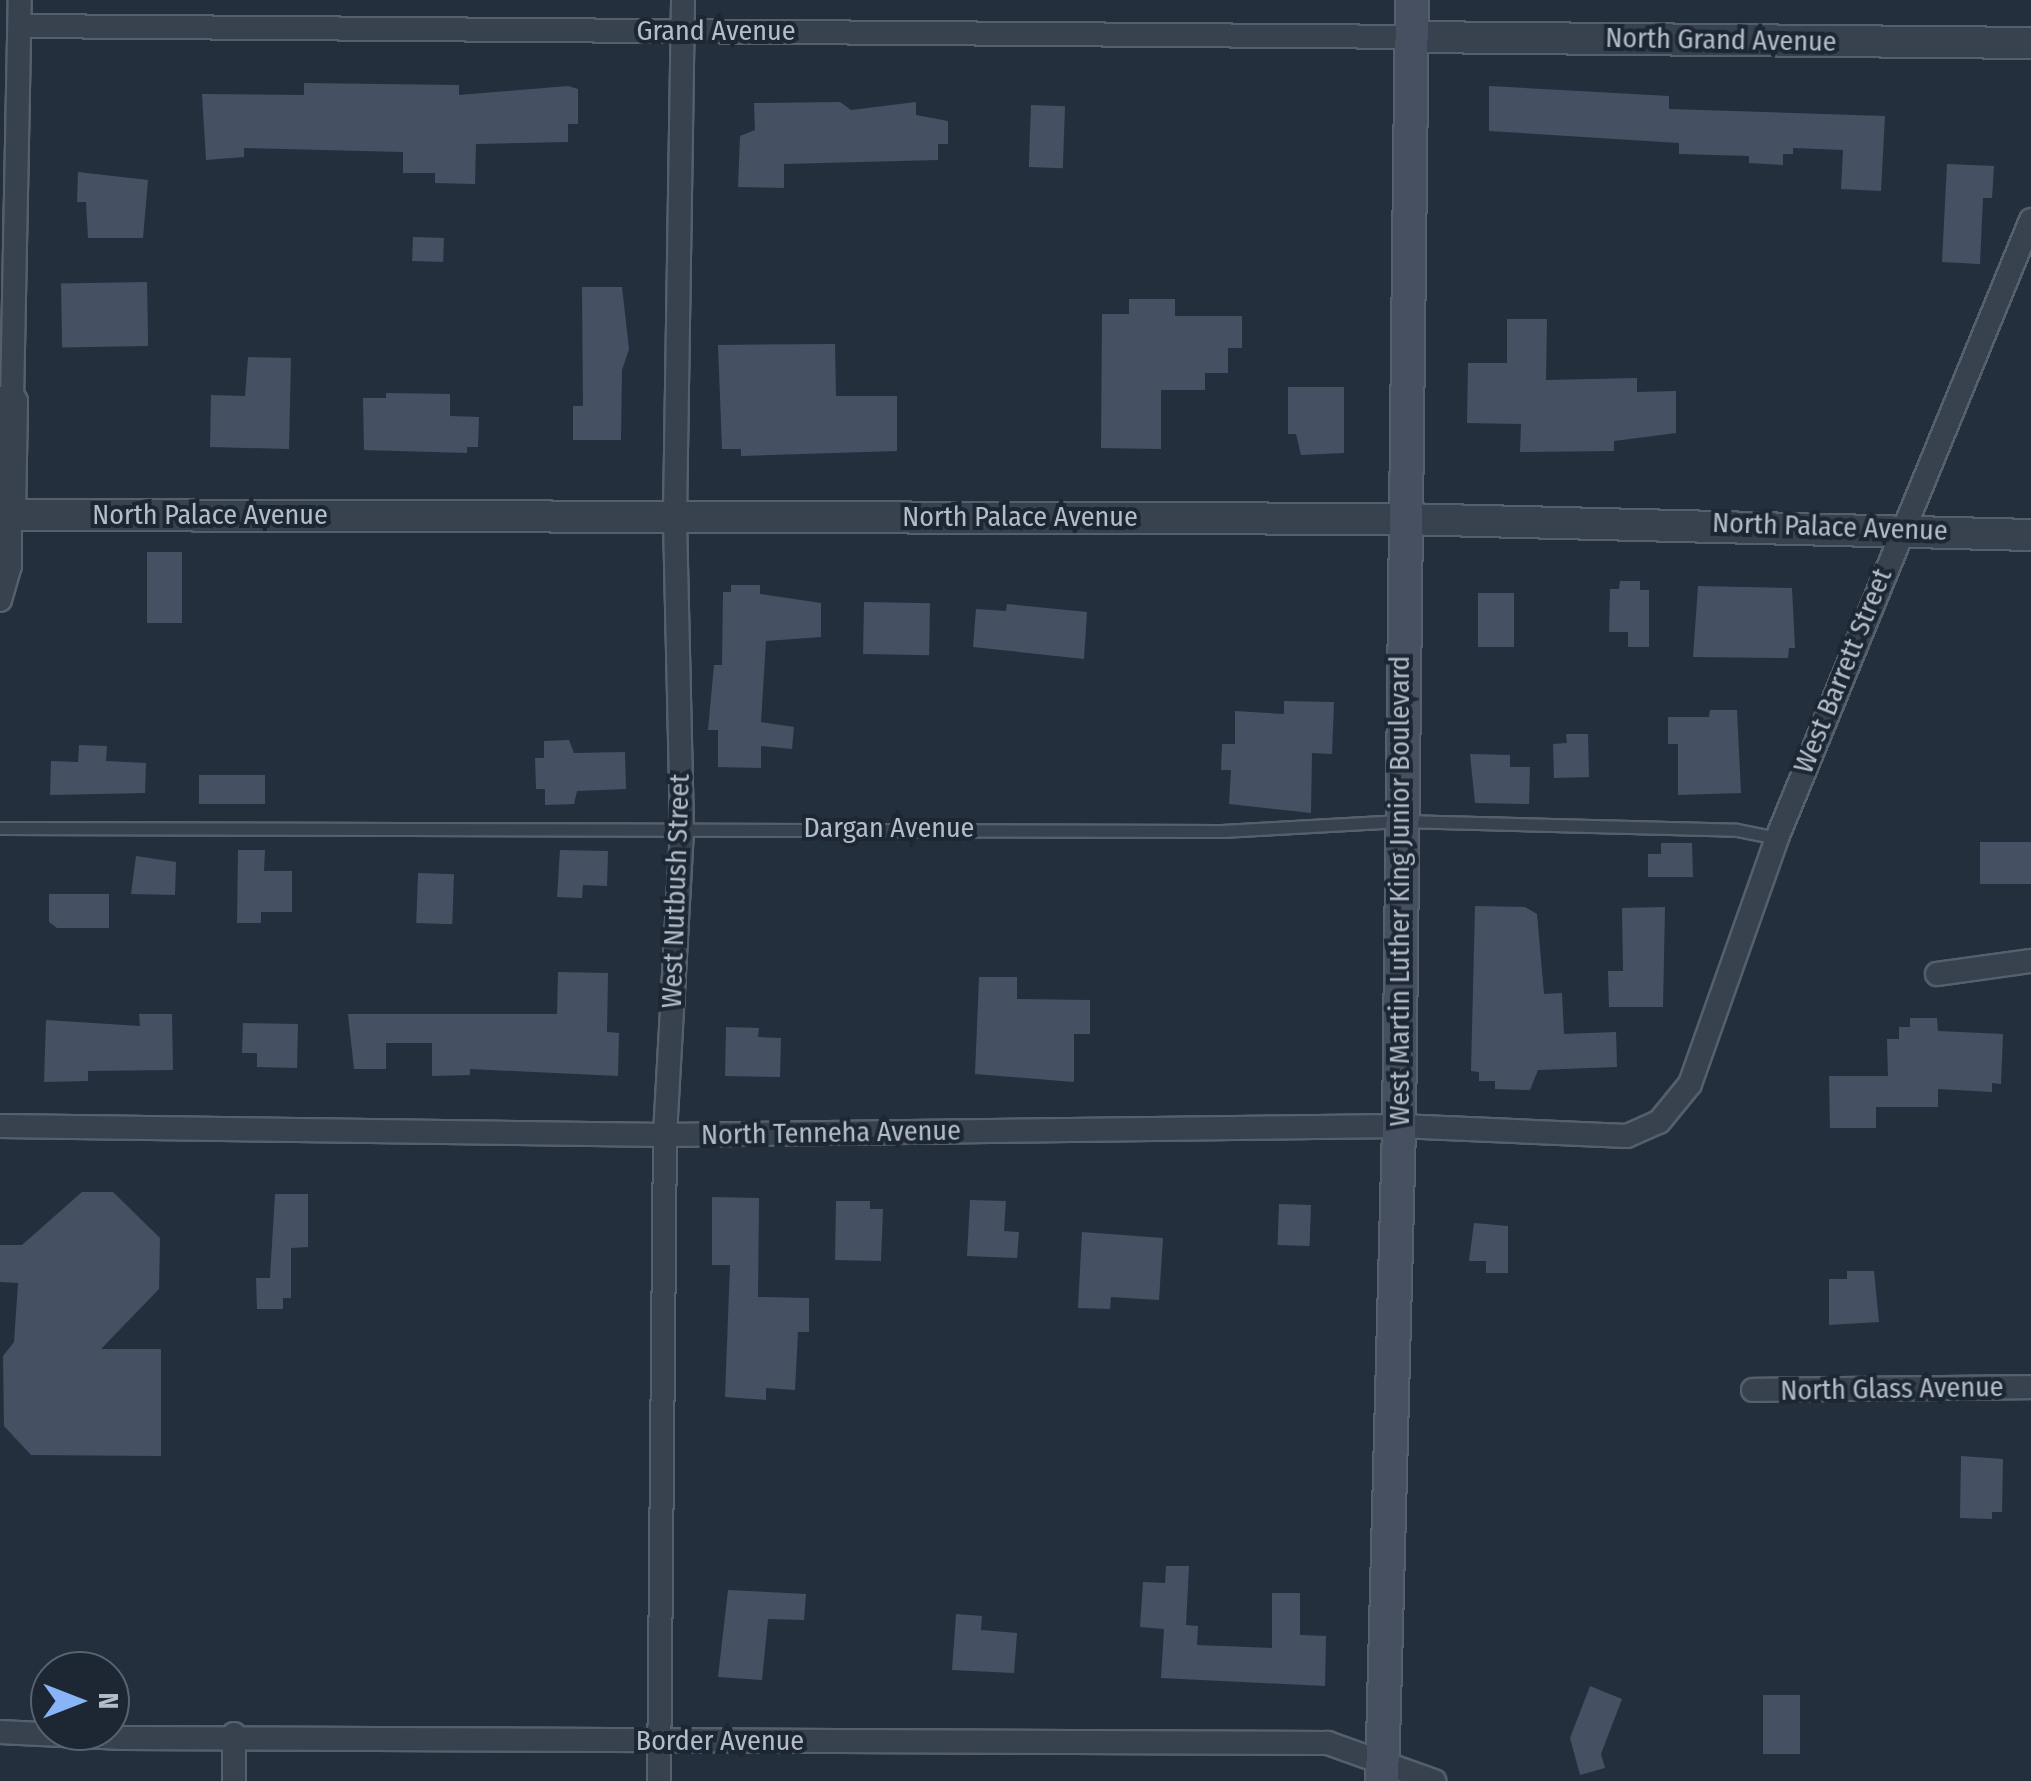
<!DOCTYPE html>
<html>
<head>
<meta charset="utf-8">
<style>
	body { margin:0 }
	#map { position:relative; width:2031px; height:1781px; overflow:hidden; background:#242f3e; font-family:"Fira Sans Condensed",sans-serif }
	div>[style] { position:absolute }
	.building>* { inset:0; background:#455162; transform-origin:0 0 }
	.roads { filter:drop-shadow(2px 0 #565f6c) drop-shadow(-2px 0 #565f6c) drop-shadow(0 2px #565f6c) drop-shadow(0 -2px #565f6c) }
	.service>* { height:11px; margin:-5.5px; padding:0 5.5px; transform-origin:5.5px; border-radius:5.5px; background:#38414e }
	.minor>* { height:22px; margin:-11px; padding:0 11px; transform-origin:11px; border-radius:11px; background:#38414e }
	.tertiary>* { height:30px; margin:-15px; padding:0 15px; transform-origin:15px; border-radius:15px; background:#38414e }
	.secondary>* { height:32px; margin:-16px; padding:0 16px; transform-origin:16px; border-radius:16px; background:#465061 }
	span { translate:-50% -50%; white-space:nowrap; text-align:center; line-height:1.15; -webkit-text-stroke:8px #1d2633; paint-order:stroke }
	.street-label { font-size:28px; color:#b4bcc9 }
	.north { position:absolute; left:30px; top:1651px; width:100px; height:100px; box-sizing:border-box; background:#1d2633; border:2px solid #59626f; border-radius:50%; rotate:90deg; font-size:28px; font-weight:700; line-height:40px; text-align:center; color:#b4bcc9 }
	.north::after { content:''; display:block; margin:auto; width:35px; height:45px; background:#8ab4f8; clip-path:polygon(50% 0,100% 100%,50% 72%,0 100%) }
</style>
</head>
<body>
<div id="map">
	<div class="building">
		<i style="clip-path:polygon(304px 83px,459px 85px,459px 95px,568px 86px,578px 89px,578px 124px,568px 124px,568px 142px,476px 144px,475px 184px,435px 183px,435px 173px,403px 173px,403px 152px,244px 148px,244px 157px,206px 160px,202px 94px,304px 95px)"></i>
		<i style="clip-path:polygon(1489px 86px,1669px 96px,1669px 109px,1885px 116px,1881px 191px,1841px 189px,1843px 150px,1793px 148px,1793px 154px,1783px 154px,1783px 165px,1749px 163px,1749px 156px,1679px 154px,1679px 143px,1489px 131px)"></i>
		<i style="clip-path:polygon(840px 102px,851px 110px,916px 102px,916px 115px,948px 121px,948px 144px,938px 144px,938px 160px,784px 164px,784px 188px,738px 187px,740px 136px,755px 130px,754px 103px)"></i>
		<i style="left:1031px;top:105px;width:34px;height:62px;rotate:2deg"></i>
		<i style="clip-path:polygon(1947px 164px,1994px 166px,1992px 198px,1983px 198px,1980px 264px,1942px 262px)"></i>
		<i style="clip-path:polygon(78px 172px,148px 180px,143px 238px,88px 238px,86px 202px,77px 202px)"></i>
		<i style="left:413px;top:237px;width:31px;height:24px;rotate:2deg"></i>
		<i style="left:147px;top:282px;width:64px;height:86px;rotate:89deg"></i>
		<i style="clip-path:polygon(582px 287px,622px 287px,629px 349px,622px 370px,621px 440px,573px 440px,573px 406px,583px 406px)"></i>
		<i style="clip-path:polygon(1129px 299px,1175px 299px,1175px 316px,1242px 316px,1242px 348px,1228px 348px,1228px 373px,1205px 373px,1205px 390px,1161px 390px,1161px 449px,1101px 448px,1102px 314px,1129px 314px)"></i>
		<i style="clip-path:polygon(1507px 319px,1547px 319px,1546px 380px,1637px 378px,1637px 392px,1676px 391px,1676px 433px,1614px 441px,1614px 451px,1520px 452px,1521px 424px,1467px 423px,1468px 363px,1507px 363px)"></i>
		<i style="clip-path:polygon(835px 344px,836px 396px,897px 396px,897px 451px,741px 456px,741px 449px,722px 449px,718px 345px)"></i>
		<i style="clip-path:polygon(248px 357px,291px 358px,289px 449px,210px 447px,211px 395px,245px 396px)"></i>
		<i style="clip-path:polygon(1288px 387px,1344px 387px,1344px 453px,1301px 455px,1296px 434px,1288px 434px)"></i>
		<i style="clip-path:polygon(386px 393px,450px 394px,450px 416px,479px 417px,478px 447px,467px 447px,467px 453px,364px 450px,363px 398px,386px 398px)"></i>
		<i style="left:147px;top:552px;width:35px;height:71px"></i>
		<i style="clip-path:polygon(1620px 581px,1640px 581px,1640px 590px,1649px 590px,1649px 647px,1628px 647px,1628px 632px,1609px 632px,1610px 589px,1619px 589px)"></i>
		<i style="clip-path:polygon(731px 585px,760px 585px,760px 594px,821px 603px,821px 637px,766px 641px,761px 722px,794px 727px,792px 749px,761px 746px,761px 768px,718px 767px,718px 730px,708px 730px,714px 665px,722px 665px,723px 592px,731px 592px)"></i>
		<i style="clip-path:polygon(1698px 586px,1792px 588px,1795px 648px,1789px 648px,1788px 658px,1693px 657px)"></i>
		<i style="left:1478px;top:593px;width:36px;height:54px"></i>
		<i style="left:864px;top:602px;width:66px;height:52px;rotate:1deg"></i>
		<i style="clip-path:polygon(1007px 604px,1087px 612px,1084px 659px,973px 647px,976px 609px,1006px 611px)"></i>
		<i style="clip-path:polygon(1284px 701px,1334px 702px,1332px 754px,1312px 753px,1311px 813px,1229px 804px,1231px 770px,1221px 770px,1222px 744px,1235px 744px,1235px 711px,1284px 714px)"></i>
		<i style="clip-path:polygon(1710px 710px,1737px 710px,1741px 793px,1678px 795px,1678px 744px,1668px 744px,1668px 717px,1709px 717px)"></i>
		<i style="clip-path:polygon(1566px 734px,1588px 734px,1589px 777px,1554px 778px,1553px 744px,1567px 743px)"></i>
		<i style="clip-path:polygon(569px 740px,574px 753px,625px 752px,626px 789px,577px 791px,574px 804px,545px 805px,545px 789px,536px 789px,535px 758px,544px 758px,544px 741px)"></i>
		<i style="clip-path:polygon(79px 745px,107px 746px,106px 761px,146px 763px,145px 793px,50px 795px,51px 761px,78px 762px)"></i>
		<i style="clip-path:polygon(1470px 754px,1510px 755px,1510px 767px,1530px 767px,1529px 804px,1475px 803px)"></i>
		<i style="left:199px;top:775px;width:66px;height:29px"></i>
		<i style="left:2031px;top:842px;width:42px;height:51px;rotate:90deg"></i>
		<i style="clip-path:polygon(1661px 843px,1692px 843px,1693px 877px,1648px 877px,1648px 854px,1661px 854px)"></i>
		<i style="clip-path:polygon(238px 850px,265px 850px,264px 871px,292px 871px,292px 912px,261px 912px,261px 923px,237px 923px)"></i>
		<i style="clip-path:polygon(560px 850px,608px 851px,607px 886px,583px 885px,582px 898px,557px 897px)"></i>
		<i style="clip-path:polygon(136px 856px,176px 862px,175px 895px,131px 894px)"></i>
		<i style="left:418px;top:873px;width:36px;height:50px;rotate:2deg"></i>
		<i style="clip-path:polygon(49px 894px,109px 894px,109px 928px,57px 928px,49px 922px)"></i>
		<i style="clip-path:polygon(1475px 906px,1525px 907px,1537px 914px,1544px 994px,1562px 993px,1564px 1034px,1616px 1032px,1617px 1067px,1538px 1070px,1530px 1090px,1495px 1089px,1495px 1081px,1479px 1081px,1479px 1072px,1471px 1071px)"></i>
		<i style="clip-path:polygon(1665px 907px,1663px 1007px,1609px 1007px,1608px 971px,1623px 971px,1622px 908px)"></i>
		<i style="clip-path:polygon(558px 972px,608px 973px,607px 1032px,619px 1033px,618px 1076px,470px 1069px,470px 1075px,432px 1076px,432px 1043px,386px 1043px,386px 1069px,354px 1069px,348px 1014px,557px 1014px)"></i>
		<i style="clip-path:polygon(979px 977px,1017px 977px,1017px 999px,1090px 1000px,1090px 1034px,1074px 1034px,1074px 1082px,975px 1074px)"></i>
		<i style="clip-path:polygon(139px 1014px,172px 1014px,173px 1070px,88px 1071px,88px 1081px,44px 1082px,46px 1020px,140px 1026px)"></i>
		<i style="clip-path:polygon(1910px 1018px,1937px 1018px,1938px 1031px,2003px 1034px,2001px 1084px,1992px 1083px,1992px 1092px,1938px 1089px,1938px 1107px,1876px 1107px,1876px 1128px,1830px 1128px,1829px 1076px,1888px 1076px,1887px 1039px,1899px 1039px,1899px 1027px,1910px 1027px)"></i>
		<i style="clip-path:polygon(243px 1023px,298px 1024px,297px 1068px,257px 1067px,257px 1053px,242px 1053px)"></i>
		<i style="clip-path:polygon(726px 1027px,759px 1028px,758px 1037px,781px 1038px,780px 1077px,725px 1076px)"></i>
		<i style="clip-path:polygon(82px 1192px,113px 1192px,160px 1238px,159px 1289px,101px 1349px,161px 1349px,161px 1456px,31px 1455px,4px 1426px,3px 1356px,14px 1342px,18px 1283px,0 1282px,0 1245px,22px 1245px)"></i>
		<i style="clip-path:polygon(275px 1194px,308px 1194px,308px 1247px,291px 1248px,291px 1298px,283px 1298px,283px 1309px,257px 1309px,256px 1278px,270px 1278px)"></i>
		<i style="clip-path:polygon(712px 1197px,759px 1198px,758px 1297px,809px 1298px,809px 1332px,798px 1332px,795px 1390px,766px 1388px,766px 1400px,725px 1397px,730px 1265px,712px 1265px)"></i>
		<i style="clip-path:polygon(970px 1200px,1006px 1201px,1004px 1231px,1019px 1232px,1017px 1258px,967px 1256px)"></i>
		<i style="clip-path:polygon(836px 1201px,870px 1201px,870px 1209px,883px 1209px,881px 1261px,835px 1260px)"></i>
		<i style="left:1279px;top:1204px;width:32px;height:41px;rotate:2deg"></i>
		<i style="clip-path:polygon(1474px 1223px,1508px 1226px,1508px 1273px,1486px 1273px,1486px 1261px,1469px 1261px)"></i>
		<i style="clip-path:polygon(1082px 1232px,1163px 1238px,1159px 1300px,1111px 1297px,1110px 1309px,1078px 1308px)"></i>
		<i style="clip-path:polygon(1847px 1271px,1874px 1271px,1879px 1322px,1829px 1325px,1829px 1279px,1847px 1279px)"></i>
		<i style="clip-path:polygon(1961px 1456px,2003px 1459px,2002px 1512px,1992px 1512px,1992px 1519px,1960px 1518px)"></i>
		<i style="clip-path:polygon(1166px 1566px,1189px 1566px,1186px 1625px,1198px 1626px,1197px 1645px,1272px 1648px,1272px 1593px,1300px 1593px,1300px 1635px,1326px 1636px,1325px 1686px,1161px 1678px,1164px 1629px,1140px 1627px,1143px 1582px,1165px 1583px)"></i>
		<i style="clip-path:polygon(728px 1590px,806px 1594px,804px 1620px,768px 1619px,762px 1680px,718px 1677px)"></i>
		<i style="clip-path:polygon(956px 1614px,982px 1616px,981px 1630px,1017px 1633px,1014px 1673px,952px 1670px)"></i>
		<i style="clip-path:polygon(1590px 1686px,1622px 1699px,1601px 1754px,1605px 1768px,1580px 1775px,1570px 1738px)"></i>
		<i style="left:1763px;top:1695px;width:37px;height:59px"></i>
	</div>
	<div class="roads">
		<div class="service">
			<i style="left:0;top:828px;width:1222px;rotate:0.14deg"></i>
			<i style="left:1222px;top:831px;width:179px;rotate:-3.2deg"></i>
			<i style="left:1401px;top:821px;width:336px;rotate:1.5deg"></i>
			<i style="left:1737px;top:830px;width:41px;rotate:11.3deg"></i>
		</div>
		<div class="minor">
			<i style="left:20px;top:26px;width:1391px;rotate:0.45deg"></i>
			<i style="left:12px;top:402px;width:402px;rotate:-88.9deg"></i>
			<i style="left:0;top:600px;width:35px;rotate:-74deg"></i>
			<i style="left:10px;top:566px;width:51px;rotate:-90deg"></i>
			<i style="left:1937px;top:974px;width:95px;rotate:-7.9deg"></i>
			<i style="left:0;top:1126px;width:665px;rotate:0.78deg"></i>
			<i style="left:665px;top:1135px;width:734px;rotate:-0.7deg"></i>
			<i style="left:1399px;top:1126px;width:228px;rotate:2.5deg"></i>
			<i style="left:1627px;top:1136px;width:35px;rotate:-24deg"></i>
			<i style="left:1659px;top:1122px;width:49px;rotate:-50.8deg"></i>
			<i style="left:1690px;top:1084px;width:261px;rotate:-70.5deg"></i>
			<i style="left:1777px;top:838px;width:668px;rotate:-67.66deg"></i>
			<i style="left:1753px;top:1390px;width:278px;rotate:-0.6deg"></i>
			<i style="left:0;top:1732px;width:123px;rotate:2.8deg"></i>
			<i style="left:123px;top:1738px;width:1205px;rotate:0.24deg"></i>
			<i style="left:1328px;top:1743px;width:113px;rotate:19.7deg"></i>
			<i style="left:234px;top:1781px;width:47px;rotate:-90deg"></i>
			<i style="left:659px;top:1781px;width:646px;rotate:-89.47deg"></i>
			<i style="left:665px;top:1135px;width:307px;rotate:-86.8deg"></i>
			<i style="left:682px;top:828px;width:312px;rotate:-91.3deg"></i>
			<i style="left:675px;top:516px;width:516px;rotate:-89.11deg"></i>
		</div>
		<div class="tertiary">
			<i style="left:1411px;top:37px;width:620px;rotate:0.55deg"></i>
			<i style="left:0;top:402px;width:12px"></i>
			<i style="left:12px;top:402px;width:113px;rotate:91deg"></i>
			<i style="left:10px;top:515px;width:1393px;rotate:0.16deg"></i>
			<i style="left:1403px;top:519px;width:628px;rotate:1.46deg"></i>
		</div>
		<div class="secondary">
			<i style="left:1382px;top:1781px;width:655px;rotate:-88.51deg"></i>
			<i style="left:1399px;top:1126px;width:1126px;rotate:-89.34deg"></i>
		</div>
	</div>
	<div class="street-label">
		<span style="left:716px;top:31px">Grand Avenue</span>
		<span style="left:1721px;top:40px;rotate:1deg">North Grand Avenue</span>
		<span style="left:210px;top:515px">North Palace Avenue</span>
		<span style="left:1020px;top:517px">North Palace Avenue</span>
		<span style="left:1830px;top:527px;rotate:2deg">North Palace Avenue</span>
		<span style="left:1843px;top:671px;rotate:-68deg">West Barrett Street</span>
		<span style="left:889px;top:828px">Dargan Avenue</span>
		<span style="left:676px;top:891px;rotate:-88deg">West Nutbush Street</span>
		<span style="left:1400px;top:891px;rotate:-90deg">West Martin Luther King Junior Boulevard</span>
		<span style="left:831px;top:1133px;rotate:-1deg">North Tenneha Avenue</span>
		<span style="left:1892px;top:1389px;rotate:-1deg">North Glass Avenue</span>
		<span style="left:720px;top:1741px">Border Avenue</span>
	</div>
	<div class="north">N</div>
</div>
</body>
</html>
